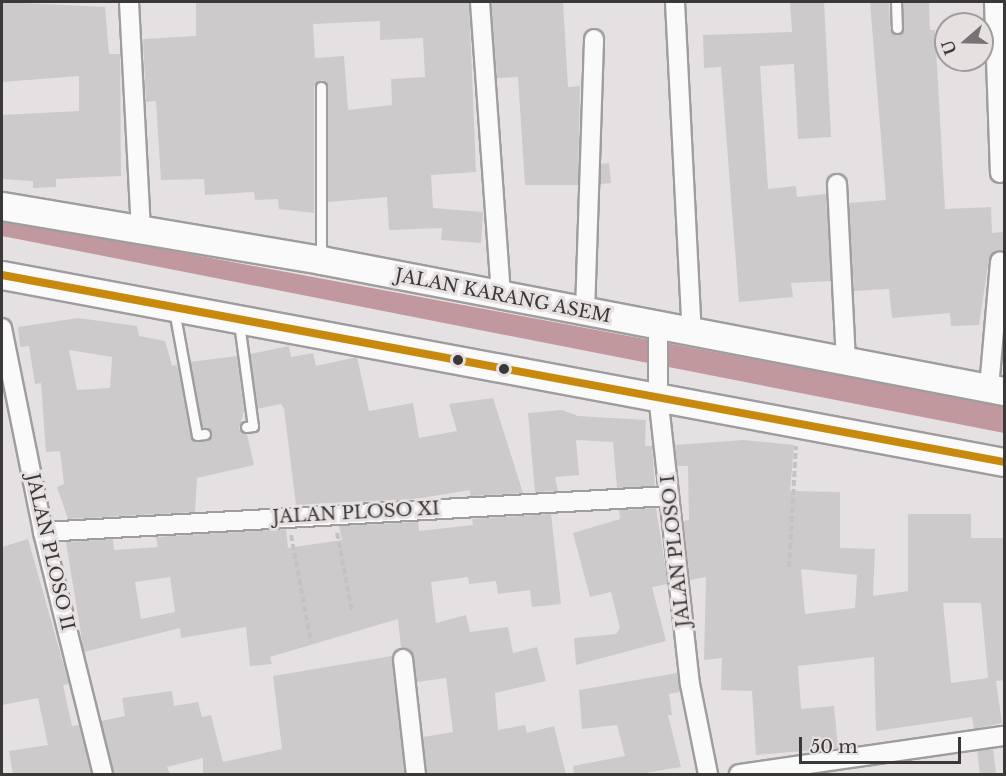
<!DOCTYPE html>
<html>
<head>
<meta charset="utf-8">
<style>
	body { margin:0 }
	#map { position:relative; width:1006px; height:776px; overflow:hidden; background:#e5e1e2; font-family:"Libre Baskerville",serif }
	div>[style] { position:absolute }
	.water>* { inset:0; background:#c2989f }
	.building>* { inset:0; background:#cdcacb; transform-origin:0 0 }
	.path>* { height:4px; margin-top:-2px; transform-origin:0; background:repeating-linear-gradient(90deg,#c4c3c3 0 6px,transparent 0 9px) }
	.roads { filter:drop-shadow(2px 0 #9f9d9d) drop-shadow(-2px 0 #9f9d9d) drop-shadow(0 2px #9f9d9d) drop-shadow(0 -2px #9f9d9d) }
	.lane>* { height:9px; margin:-4.5px; padding:0 4.5px; transform-origin:4.5px; border-radius:4.5px; background:#fbfafb }
	.street>* { height:18px; margin:-9px; padding:0 9px; transform-origin:9px; border-radius:9px; background:#fbfafb }
	.primary>* { height:27px; margin:-13.5px; padding:0 13.5px; transform-origin:13.5px; border-radius:13.5px; background:#fbfafb }
	.bus-1>* { height:8px; margin:-4px; padding:0 4px; transform-origin:4px; border-radius:4px; background:#c88a0e }
	.dots>* { width:16px; height:16px; translate:-50% -50%; box-sizing:border-box; border:3px solid #e6e0e1; border-radius:50% }
	span { translate:-50% -50%; white-space:nowrap; text-align:center; line-height:1.15; -webkit-text-stroke:6px #e6e0e1; paint-order:stroke }
	.street-label { font-size:18px; color:#3b3838 }
	.frame { position:absolute; inset:0; border:3px solid #3b3838; pointer-events:none }
	.north { position:absolute; left:934px; top:12px; width:60px; height:60px; box-sizing:border-box; background:#e6e0e1; border:2px solid #a29d9d; border-radius:50%; rotate:250deg; font-size:16px; font-weight:700; line-height:24px; text-align:center; color:#3b3838 }
	.north::after { content:''; display:block; margin:auto; width:21px; height:27px; background:#767374; clip-path:polygon(50% 0,100% 100%,50% 72%,0 100%) }
	.scale { position:absolute; left:799px; top:737px; width:162px; height:27px; box-sizing:border-box; border:3px solid #3b3838; border-top:0; padding-left:8px; font-size:18px; line-height:21px; white-space:nowrap; color:#3b3838; -webkit-text-stroke:4px #e6e0e1; paint-order:stroke }
</style>
</head>
<body>
<div id="map">
	<div class="water">
		<i style="clip-path:polygon(2px 219px,1004px 406px,1004px 433px,2px 236px)"></i>
	</div>
	<div class="building">
		<i style="clip-path:polygon(2px 2px,105px 7px,109px 54px,120px 54px,121px 176px,56px 179px,56px 187px,33px 188px,33px 181px,2px 179px,2px 115px,79px 111px,79px 76px,2px 82px)"></i>
		<i style="clip-path:polygon(evenodd,196px 2px,469px 2px,476px 172px,431px 175px,433px 208px,483px 212px,481px 243px,441px 240px,442px 228px,389px 230px,387px 197px,328px 202px,328px 87px,322px 80px,314px 87px,314px 213px,279px 209px,278px 199px,255px 200px,254px 192px,205px 195px,204px 179px,161px 180px,156px 101px,146px 102px,143px 39px,196px 36px,196px 2px,380px 21px,380px 40px,423px 38px,425px 77px,391px 79px,392px 105px,348px 110px,344px 56px,315px 58px,313px 24px,380px 21px)"></i>
		<i style="clip-path:polygon(491px 2px,563px 2px,568px 87px,580px 86px,578px 185px,525px 185px,518px 77px,497px 78px)"></i>
		<i style="clip-path:polygon(790px 2px,824px 2px,831px 137px,798px 139px,794px 64px,760px 66px,768px 189px,796px 186px,797px 197px,826px 194px,831px 281px,791px 283px,793px 297px,739px 302px,721px 67px,704px 68px,703px 35px,792px 32px)"></i>
		<i style="clip-path:polygon(870px 2px,889px 2px,890px 29px,897px 35px,904px 28px,903px 2px,929px 2px,930px 30px,935px 30px,945px 209px,991px 207px,992px 233px,1005px 232px,1005px 251px,995px 251px,989px 259px,979px 325px,951px 326px,950px 313px,892px 318px,889px 289px,854px 291px,849px 203px,886px 200px)"></i>
		<i style="clip-path:polygon(609px 163px,611px 183px,600px 184px,601px 164px)"></i>
		<i style="clip-path:polygon(evenodd,78px 318px,137px 326px,139px 336px,165px 341px,172px 366px,177px 365px,195px 441px,212px 434px,202px 428px,190px 362px,237px 356px,244px 411px,239px 429px,247px 434px,254px 465px,197px 478px,195px 512px,68px 519px,57px 487px,64px 484px,60px 451px,46px 452px,41px 383px,35px 384px,29px 346px,20px 347px,18px 327px,78px 318px,69px 350px,112px 357px,110px 388px,77px 390px,69px 350px)"></i>
		<i style="clip-path:polygon(289px 346px,291px 357px,313px 353px,316px 366px,357px 357px,369px 411px,413px 403px,419px 438px,457px 431px,449px 404px,493px 398px,523px 493px,470px 496px,470px 490px,415px 499px,296px 505px,284px 409px,281px 404px,257px 409px,250px 354px)"></i>
		<i style="clip-path:polygon(562px 410px,578px 416px,646px 420px,645px 446px,652px 446px,655px 486px,617px 488px,613px 442px,576px 440px,579px 475px,555px 477px,558px 491px,535px 492px,528px 413px)"></i>
		<i style="clip-path:polygon(evenodd,743px 440px,794px 445px,790px 491px,840px 492px,840px 548px,875px 549px,873px 596px,908px 591px,908px 514px,971px 514px,971px 538px,1005px 538px,1005px 680px,996px 681px,1002px 723px,974px 729px,972px 717px,876px 731px,874px 657px,798px 666px,801px 709px,834px 706px,838px 748px,756px 755px,752px 691px,721px 690px,722px 658px,704px 660px,706px 577px,690px 580px,683px 521px,689px 520px,688px 466px,677px 466px,675px 445px,743px 440px,801px 569px,857px 575px,855px 608px,805px 614px,801px 569px,743px 440px,943px 603px,981px 603px,988px 678px,951px 683px,943px 603px)"></i>
		<i style="clip-path:polygon(656px 508px,668px 584px,652px 587px,666px 641px,576px 665px,574px 638px,616px 634px,620px 628px,611px 592px,590px 597px,573px 533px,620px 519px,619px 510px)"></i>
		<i style="clip-path:polygon(evenodd,551px 514px,561px 604px,532px 607px,530px 590px,498px 594px,496px 581px,469px 584px,468px 577px,431px 582px,436px 623px,466px 615px,470px 632px,508px 627px,513px 653px,537px 647px,546px 681px,495px 693px,498px 730px,525px 725px,527px 733px,554px 726px,566px 774px,427px 774px,423px 737px,453px 732px,446px 678px,417px 682px,412px 653px,401px 648px,398px 619px,270px 657px,272px 664px,250px 666px,246px 627px,181px 638px,180px 628px,84px 652px,66px 542px,113px 539px,114px 550px,158px 547px,156px 537px,286px 529px,288px 548px,342px 540px,339px 526px,418px 522px,419px 531px,473px 525px,472px 519px,551px 514px,170px 577px,175px 612px,141px 619px,135px 582px,170px 577px)"></i>
		<i style="clip-path:polygon(28px 539px,69px 684px,63px 685px,72px 726px,79px 725px,92px 774px,13px 774px,9px 751px,48px 745px,38px 698px,2px 705px,2px 547px)"></i>
		<i style="clip-path:polygon(392px 656px,405px 774px,203px 774px,203px 758px,167px 767px,170px 774px,114px 774px,101px 721px,125px 716px,122px 698px,172px 691px,174px 706px,198px 702px,202px 717px,211px 715px,223px 762px,282px 749px,273px 676px)"></i>
		<i style="clip-path:polygon(677px 673px,680px 692px,669px 694px,672px 715px,668px 715px,681px 767px,639px 774px,574px 774px,573px 766px,625px 756px,617px 725px,582px 729px,579px 690px)"></i>
		<i style="left:993px;top:749px;width:24px;height:16px;rotate:83deg"></i>
	</div>
	<div class="path">
		<i style="left:337px;top:533px;width:80px;rotate:79.2deg"></i>
		<i style="left:291px;top:535px;width:109px;rotate:79.4deg"></i>
		<i style="left:789px;top:567px;width:121px;rotate:-86.7deg"></i>
	</div>
	<div class="roads">
		<div class="lane">
			<i style="left:896px;top:2px;width:26px;rotate:88deg"></i>
			<i style="left:321px;top:258px;width:171px;rotate:-90deg"></i>
			<i style="left:174px;top:310px;width:127px;rotate:79.6deg"></i>
			<i style="left:197px;top:435px;width:8px;rotate:-7deg"></i>
			<i style="left:239px;top:323px;width:104px;rotate:82.3deg"></i>
			<i style="left:253px;top:426px;width:7px;rotate:172deg"></i>
		</div>
		<div class="street">
			<i style="left:129px;top:2px;width:227px;rotate:87deg"></i>
			<i style="left:480px;top:2px;width:295px;rotate:85.9deg"></i>
			<i style="left:675px;top:2px;width:331px;rotate:87.1deg"></i>
			<i style="left:994px;top:2px;width:171px;rotate:88deg"></i>
			<i style="left:837px;top:184px;width:176px;rotate:87.1deg"></i>
			<i style="left:585px;top:312px;width:273px;rotate:-88.1deg"></i>
			<i style="left:658px;top:327px;width:68px;rotate:90deg"></i>
			<i style="left:658px;top:395px;width:291px;rotate:83.7deg"></i>
			<i style="left:690px;top:684px;width:92px;rotate:78.7deg"></i>
			<i style="left:2px;top:328px;width:208px;rotate:78.6deg"></i>
			<i style="left:43px;top:532px;width:249px;rotate:76.1deg"></i>
			<i style="left:989px;top:388px;width:127px;rotate:-85deg"></i>
			<i style="left:43px;top:532px;width:627px;rotate:-3.29deg"></i>
			<i style="left:403px;top:659px;width:116px;rotate:83.6deg"></i>
			<i style="left:739px;top:774px;width:268px;rotate:-8.2deg"></i>
		</div>
		<div class="primary">
			<i style="left:2px;top:206px;width:324px;rotate:9.6deg"></i>
			<i style="left:321px;top:260px;width:695px;rotate:10.86deg"></i>
			<i style="left:2px;top:275px;width:1019px;rotate:10.57deg"></i>
		</div>
	</div>
	<div class="bus-1">
		<i style="left:2px;top:275px;width:1019px;rotate:10.57deg"></i>
	</div>
	<div class="dots">
		<i style="left:458px;top:360px;background:#3b3838"></i>
		<i style="left:504px;top:369px;background:#3b3838"></i>
	</div>
	<div class="street-label">
		<span style="left:503px;top:296px;rotate:11deg">JALAN KARANG ASEM</span>
		<span style="left:356px;top:513px;rotate:-3deg">JALAN PLOSO XI</span>
		<span style="left:676px;top:551px;rotate:-96deg">JALAN PLOSO I</span>
		<span style="left:50px;top:552px;rotate:77deg">JALAN PLOSO II</span>
	</div>
	<div class="frame"></div>
	<div class="north">U</div>
	<div class="scale">50 m</div>
</div>
</body>
</html>
